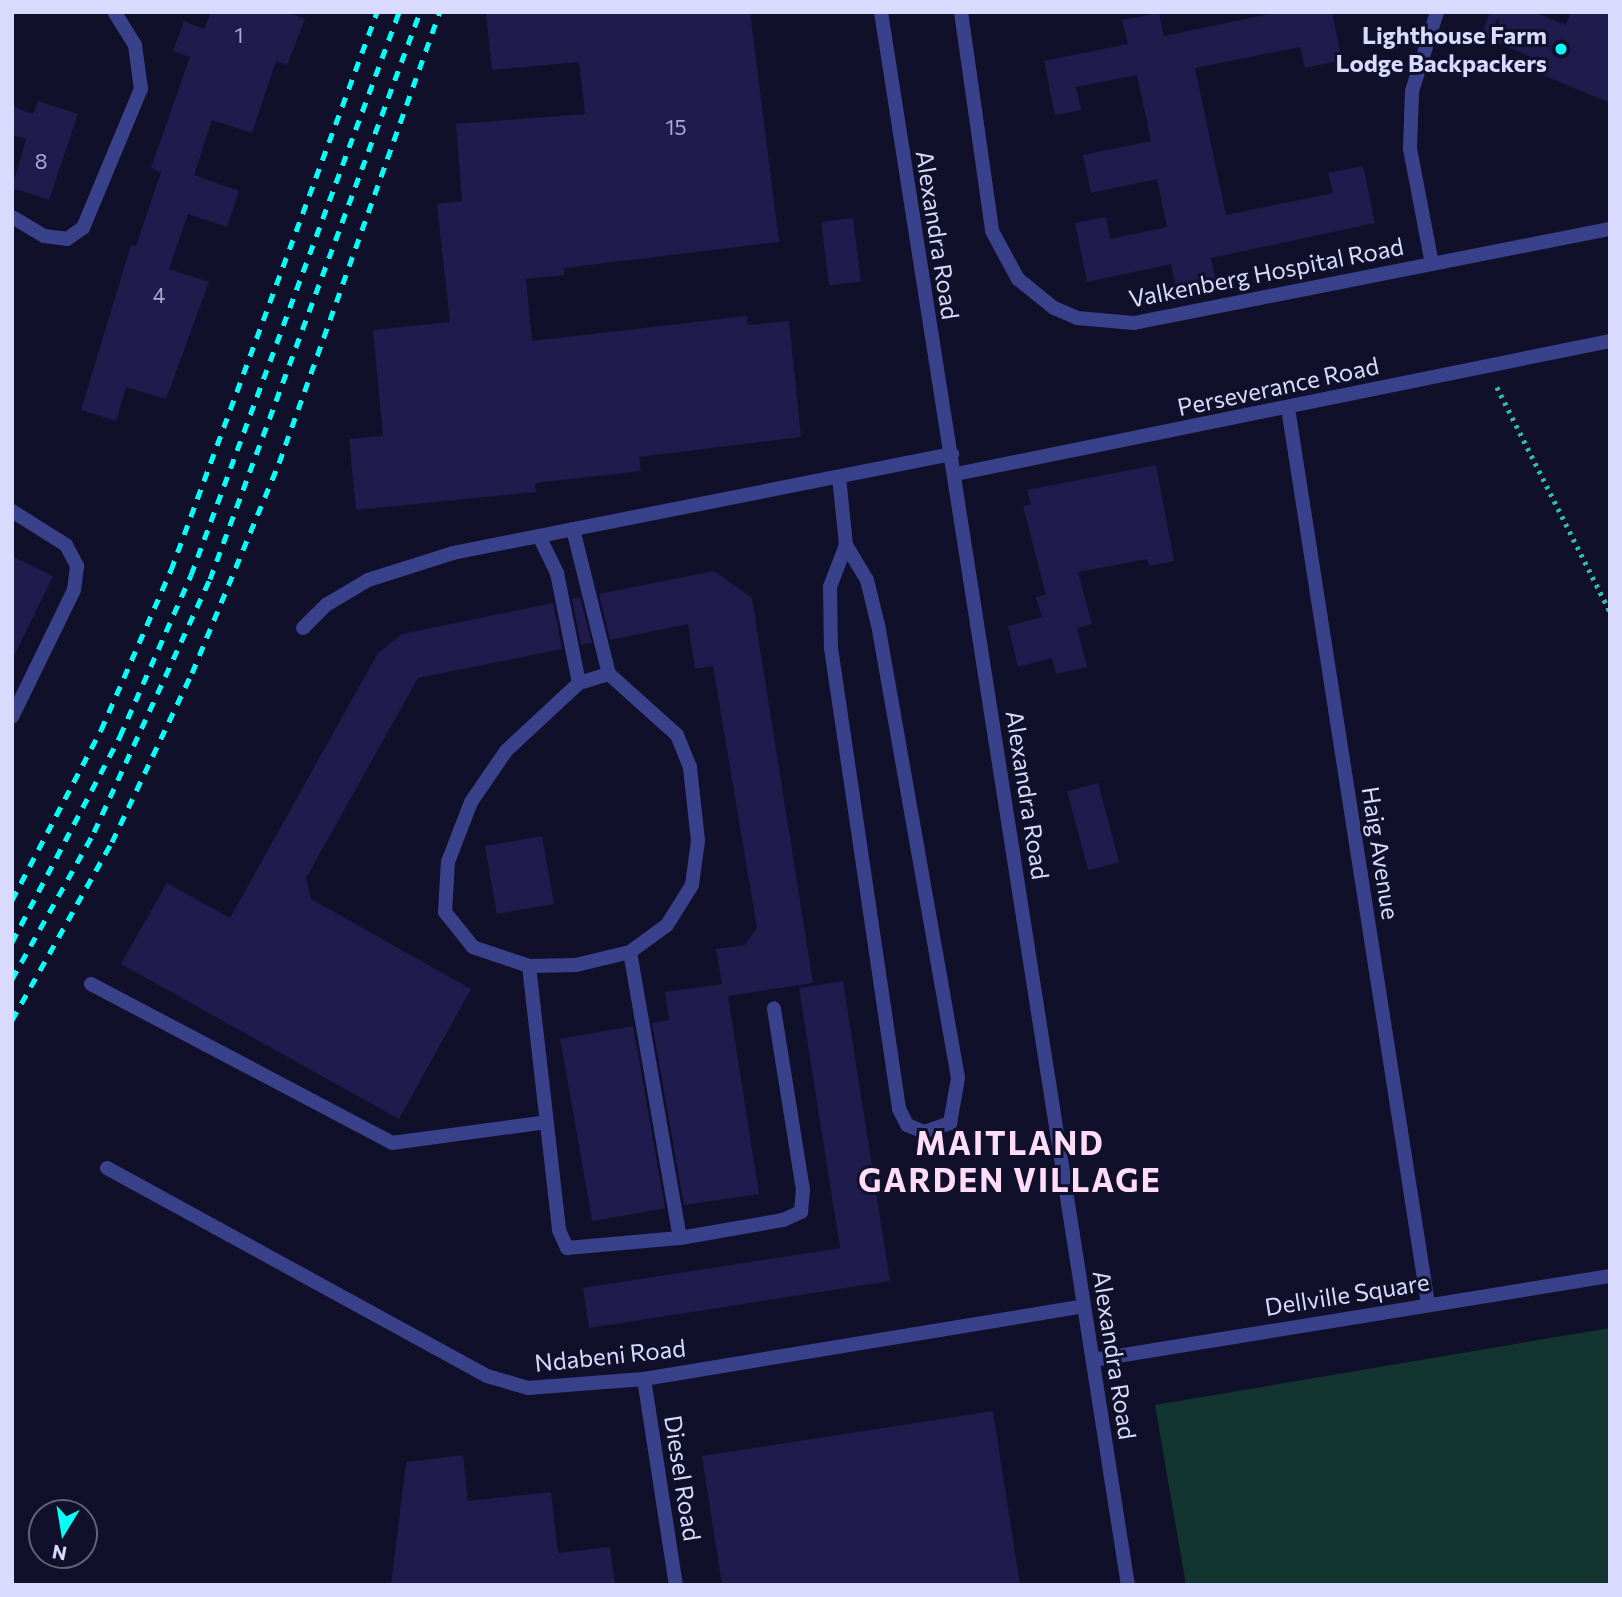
<!DOCTYPE html>
<html>
<head>
<meta charset="utf-8">
<style>
	body { margin:0 }
	#map { position:relative; width:1622px; height:1597px; overflow:hidden; background:#11102b; font-family:Commissioner,sans-serif }
	div>[style] { position:absolute }
	.green>* { inset:0; background:#13352f }
	.building>* { inset:0; background:#1f1b4c; transform-origin:0 0 }
	.path>* { height:4.5px; margin-top:-2.25px; transform-origin:0; background:repeating-linear-gradient(90deg,#2dc0a5 0 3.5px,transparent 0 8.5px) }
	.service>* { height:14px; margin:-7px; padding:0 7px; transform-origin:7px; border-radius:7px; background:#3a418b }
	.minor>* { height:14px; margin:-7px; padding:0 7px; transform-origin:7px; border-radius:7px; background:#3a418b }
	.tertiary>* { height:14px; margin:-7px; padding:0 7px; transform-origin:7px; border-radius:7px; background:#3a418b }
	.rail>* { height:5px; margin-top:-2.5px; transform-origin:0; background:repeating-linear-gradient(90deg,#06fff9 0 10px,transparent 0 19px) }
	.dots>* { width:19px; height:19px; translate:-50% -50%; box-sizing:border-box; border:4px solid #11102b; border-radius:50% }
	span { translate:-50% -50%; white-space:nowrap; text-align:center; line-height:1.15; -webkit-text-stroke:6px #11102b; paint-order:stroke }
	.number-label { font-size:21px; color:#abaad2 }
	.number-label span { -webkit-text-stroke-width:0 }
	.poi-label { font-size:24px; color:#dadaff; font-weight:700 }
	.right { translate:-100% -50%; text-align:right }
	.street-label { font-size:24px; color:#dadaff }
	.district-label { font-size:32px; color:#ffdcf7; font-weight:700; letter-spacing:2px }
	.frame { position:absolute; inset:0; border:14px solid #dadaff; pointer-events:none }
	.north { position:absolute; left:28px; top:1499px; width:70px; height:70px; box-sizing:border-box; background:#11102b; border:2px solid #616180; border-radius:50%; rotate:191deg; font-size:19px; font-weight:700; line-height:28px; text-align:center; color:#dadaff }
	.north::after { content:''; display:block; margin:auto; width:24px; height:32px; background:#06fff9; clip-path:polygon(50% 0,100% 100%,50% 72%,0 100%) }
</style>
</head>
<body>
<div id="map">
	<div class="green">
		<i style="clip-path:polygon(1610px 1328px,1610px 1585px,1186px 1585px,1155px 1405px)"></i>
	</div>
	<div class="building">
		<i style="clip-path:polygon(211px 12px,287px 12px,305px 19px,287px 65px,276px 61px,252px 133px,212px 120px,194px 175px,239px 191px,227px 227px,188px 214px,169px 269px,209px 282px,166px 399px,126px 387px,116px 421px,81px 410px,131px 245px,136px 246px,161px 172px,151px 168px,190px 57px,173px 51px,184px 21px,204px 29px)"></i>
		<i style="clip-path:polygon(486px 12px,750px 12px,779px 242px,564px 268px,564px 275px,526px 279px,532px 341px,747px 316px,748px 325px,789px 321px,801px 437px,639px 457px,641px 471px,535px 483px,536px 492px,356px 510px,349px 439px,383px 436px,373px 330px,450px 322px,437px 204px,462px 201px,456px 124px,585px 114px,579px 62px,492px 70px)"></i>
		<i style="clip-path:polygon(1279px 12px,1332px 12px,1342px 60px,1305px 68px,1300px 47px,1195px 68px,1226px 215px,1333px 193px,1328px 173px,1363px 166px,1375px 223px,1211px 258px,1216px 282px,1176px 291px,1171px 264px,1087px 282px,1075px 223px,1106px 217px,1110px 239px,1167px 227px,1157px 179px,1091px 193px,1083px 155px,1151px 141px,1137px 75px,1076px 87px,1081px 110px,1055px 115px,1044px 61px,1128px 44px,1122px 20px,1159px 13px,1164px 36px)"></i>
		<i style="clip-path:polygon(1490px 12px,1534px 12px,1566px 25px,1571px 12px,1610px 12px,1610px 103px,1538px 73px,1543px 62px,1481px 36px)"></i>
		<i style="clip-path:polygon(38px 101px,78px 114px,49px 200px,12px 188px,26px 139px,12px 135px,12px 106px,33px 114px)"></i>
		<i style="left:853px;top:218px;width:64px;height:32px;rotate:83deg"></i>
		<i style="clip-path:polygon(1156px 465px,1174px 561px,1149px 566px,1147px 559px,1078px 572px,1092px 624px,1077px 628px,1087px 667px,1056px 674px,1052px 658px,1018px 667px,1008px 626px,1042px 617px,1036px 597px,1046px 595px,1023px 506px,1031px 504px,1027px 490px)"></i>
		<i style="clip-path:polygon(12px 556px,53px 576px,12px 660px)"></i>
		<i style="clip-path:polygon(714px 571px,752px 598px,813px 983px,728px 996px,759px 1194px,684px 1205px,652px 1023px,669px 1020px,665px 992px,722px 984px,716px 949px,745px 945px,757px 928px,713px 666px,695px 669px,688px 624px,610px 640px,599px 594px)"></i>
		<i style="clip-path:polygon(580px 598px,592px 643px,581px 645px,572px 599px)"></i>
		<i style="clip-path:polygon(553px 603px,562px 649px,418px 678px,306px 878px,311px 899px,471px 989px,399px 1119px,121px 964px,167px 883px,230px 918px,378px 653px,402px 634px)"></i>
		<i style="left:1098px;top:783px;width:82px;height:32px;rotate:75deg"></i>
		<i style="left:542px;top:836px;width:69px;height:58px;rotate:80deg"></i>
		<i style="clip-path:polygon(843px 981px,890px 1281px,589px 1328px,583px 1288px,840px 1248px,799px 988px)"></i>
		<i style="left:633px;top:1026px;width:185px;height:74px;rotate:80deg"></i>
		<i style="clip-path:polygon(993px 1411px,1020px 1585px,722px 1585px,702px 1456px)"></i>
		<i style="clip-path:polygon(463px 1455px,468px 1501px,551px 1492px,558px 1553px,610px 1547px,615px 1585px,391px 1585px,406px 1462px)"></i>
	</div>
	<div class="path">
		<i style="left:1497px;top:387px;width:252px;rotate:63.3deg"></i>
	</div>
	<div class="service">
		<i style="left:839px;top:477px;width:68px;rotate:84.1deg"></i>
		<i style="left:846px;top:545px;width:45px;rotate:110.9deg"></i>
		<i style="left:830px;top:587px;width:61px;rotate:89.1deg"></i>
		<i style="left:831px;top:648px;width:466px;rotate:81.6deg"></i>
		<i style="left:899px;top:1109px;width:18px;rotate:63deg"></i>
		<i style="left:907px;top:1125px;width:18px;rotate:22deg"></i>
		<i style="left:924px;top:1132px;width:28px;rotate:-19deg"></i>
		<i style="left:950px;top:1123px;width:46px;rotate:-79.9deg"></i>
		<i style="left:958px;top:1078px;width:460px;rotate:-100deg"></i>
		<i style="left:878px;top:625px;width:46px;rotate:-103.7deg"></i>
		<i style="left:867px;top:580px;width:41px;rotate:-121deg"></i>
		<i style="left:573px;top:529px;width:149px;rotate:76.1deg"></i>
		<i style="left:609px;top:674px;width:91px;rotate:41.9deg"></i>
		<i style="left:677px;top:735px;width:35px;rotate:68deg"></i>
		<i style="left:690px;top:768px;width:73px;rotate:83.7deg"></i>
		<i style="left:698px;top:841px;width:44px;rotate:97.8deg"></i>
		<i style="left:692px;top:885px;width:47px;rotate:122deg"></i>
		<i style="left:667px;top:925px;width:46px;rotate:143.9deg"></i>
		<i style="left:630px;top:952px;width:56px;rotate:166.5deg"></i>
		<i style="left:576px;top:965px;width:47px;rotate:178.8deg"></i>
		<i style="left:529px;top:966px;width:59px;rotate:-161.3deg"></i>
		<i style="left:473px;top:947px;width:45px;rotate:-128.7deg"></i>
		<i style="left:445px;top:912px;width:50px;rotate:-86.6deg"></i>
		<i style="left:448px;top:862px;width:64px;rotate:-69deg"></i>
		<i style="left:471px;top:802px;width:62px;rotate:-55.5deg"></i>
		<i style="left:506px;top:751px;width:100px;rotate:-43deg"></i>
		<i style="left:579px;top:683px;width:31px;rotate:-17deg"></i>
		<i style="left:539px;top:536px;width:41px;rotate:64.1deg"></i>
		<i style="left:557px;top:573px;width:112px;rotate:78.7deg"></i>
		<i style="left:303px;top:628px;width:33px;rotate:-45deg"></i>
		<i style="left:326px;top:605px;width:49px;rotate:-30.8deg"></i>
		<i style="left:368px;top:580px;width:89px;rotate:-17.6deg"></i>
		<i style="left:453px;top:553px;width:509px;rotate:-11.22deg"></i>
		<i style="left:630px;top:952px;width:290px;rotate:80.1deg"></i>
		<i style="left:529px;top:966px;width:266px;rotate:83.5deg"></i>
		<i style="left:559px;top:1230px;width:20px;rotate:66deg"></i>
		<i style="left:567px;top:1248px;width:113px;rotate:-5.1deg"></i>
		<i style="left:680px;top:1238px;width:105px;rotate:-9.9deg"></i>
		<i style="left:783px;top:1220px;width:20px;rotate:-24deg"></i>
		<i style="left:801px;top:1212px;width:22px;rotate:-85deg"></i>
		<i style="left:803px;top:1190px;width:184px;rotate:-99.1deg"></i>
		<i style="left:91px;top:984px;width:340px;rotate:27.8deg"></i>
		<i style="left:392px;top:1143px;width:156px;rotate:-7.7deg"></i>
	</div>
	<div class="minor">
		<i style="left:961px;top:12px;width:221px;rotate:81.9deg"></i>
		<i style="left:992px;top:231px;width:55px;rotate:61.6deg"></i>
		<i style="left:1018px;top:279px;width:46px;rotate:38.9deg"></i>
		<i style="left:1054px;top:308px;width:25px;rotate:23deg"></i>
		<i style="left:1077px;top:318px;width:57px;rotate:5deg"></i>
		<i style="left:1134px;top:323px;width:485px;rotate:-11.2deg"></i>
		<i style="left:14px;top:218px;width:35px;rotate:31deg"></i>
		<i style="left:44px;top:236px;width:23px;rotate:7deg"></i>
		<i style="left:67px;top:239px;width:19px;rotate:-35deg"></i>
		<i style="left:83px;top:228px;width:151px;rotate:-67.4deg"></i>
		<i style="left:141px;top:89px;width:44px;rotate:-97.8deg"></i>
		<i style="left:135px;top:45px;width:39px;rotate:-122deg"></i>
		<i style="left:1432px;top:264px;width:117px;rotate:-100.8deg"></i>
		<i style="left:1410px;top:149px;width:58px;rotate:-88deg"></i>
		<i style="left:1412px;top:91px;width:83px;rotate:-72.4deg"></i>
		<i style="left:1288px;top:408px;width:907px;rotate:81.12deg"></i>
		<i style="left:956px;top:474px;width:667px;rotate:-11.5deg"></i>
		<i style="left:12px;top:511px;width:64px;rotate:32.2deg"></i>
		<i style="left:66px;top:545px;width:24px;rotate:62deg"></i>
		<i style="left:77px;top:566px;width:24px;rotate:97deg"></i>
		<i style="left:74px;top:590px;width:141px;rotate:116deg"></i>
		<i style="left:107px;top:1168px;width:433px;rotate:28.7deg"></i>
		<i style="left:487px;top:1376px;width:43px;rotate:16.3deg"></i>
		<i style="left:528px;top:1388px;width:116px;rotate:-4.4deg"></i>
		<i style="left:644px;top:1379px;width:446px;rotate:-9.4deg"></i>
		<i style="left:1093px;top:1360px;width:524px;rotate:-9.23deg"></i>
		<i style="left:644px;top:1379px;width:208px;rotate:81.2deg"></i>
	</div>
	<div class="tertiary">
		<i style="left:881px;top:12px;width:1592px;rotate:81.08deg"></i>
	</div>
	<div class="rail">
		<i style="left:12px;top:900px;width:192px;rotate:-62.4deg"></i>
		<i style="left:101px;top:730px;width:175px;rotate:-66.4deg"></i>
		<i style="left:171px;top:570px;width:595px;rotate:-69.74deg"></i>
		<i style="left:12px;top:942px;width:233px;rotate:-62.3deg"></i>
		<i style="left:120px;top:736px;width:176px;rotate:-66.2deg"></i>
		<i style="left:191px;top:575px;width:600px;rotate:-69.72deg"></i>
		<i style="left:12px;top:979px;width:168px;rotate:-60.8deg"></i>
		<i style="left:94px;top:832px;width:278px;rotate:-65.4deg"></i>
		<i style="left:210px;top:579px;width:605px;rotate:-69.68deg"></i>
		<i style="left:12px;top:1020px;width:204px;rotate:-60.7deg"></i>
		<i style="left:112px;top:842px;width:187px;rotate:-64.7deg"></i>
		<i style="left:192px;top:673px;width:227px;rotate:-67.5deg"></i>
		<i style="left:279px;top:463px;width:479px;rotate:-70.4deg"></i>
	</div>
	<div class="dots">
		<i style="left:1561px;top:49px;background:#06fff9"></i>
	</div>
	<div class="number-label">
		<span style="left:239px;top:35px">1</span>
		<span style="left:676px;top:127px">15</span>
		<span style="left:41px;top:161px">8</span>
		<span style="left:159px;top:295px">4</span>
	</div>
	<div class="poi-label">
		<span class="right" style="left:1547px;top:49px">Lighthouse Farm<br>Lodge Backpackers</span>
	</div>
	<div class="street-label">
		<span style="left:938px;top:235px;rotate:81deg">Alexandra Road</span>
		<span style="left:1266px;top:272px;rotate:-11deg">Valkenberg Hospital Road</span>
		<span style="left:1278px;top:386px;rotate:-12deg">Perseverance Road</span>
		<span style="left:1028px;top:795px;rotate:81deg">Alexandra Road</span>
		<span style="left:1381px;top:853px;rotate:81deg">Haig Avenue</span>
		<span style="left:1347px;top:1294px;rotate:-9deg">Dellville Square</span>
		<span style="left:610px;top:1355px;rotate:-6deg">Ndabeni Road</span>
		<span style="left:1115px;top:1355px;rotate:81deg">Alexandra Road</span>
		<span style="left:683px;top:1478px;rotate:81deg">Diesel Road</span>
	</div>
	<div class="district-label">
		<span style="left:1010px;top:1161px">MAITLAND<br>GARDEN VILLAGE</span>
	</div>
	<div class="frame"></div>
	<div class="north">N</div>
</div>
</body>
</html>
